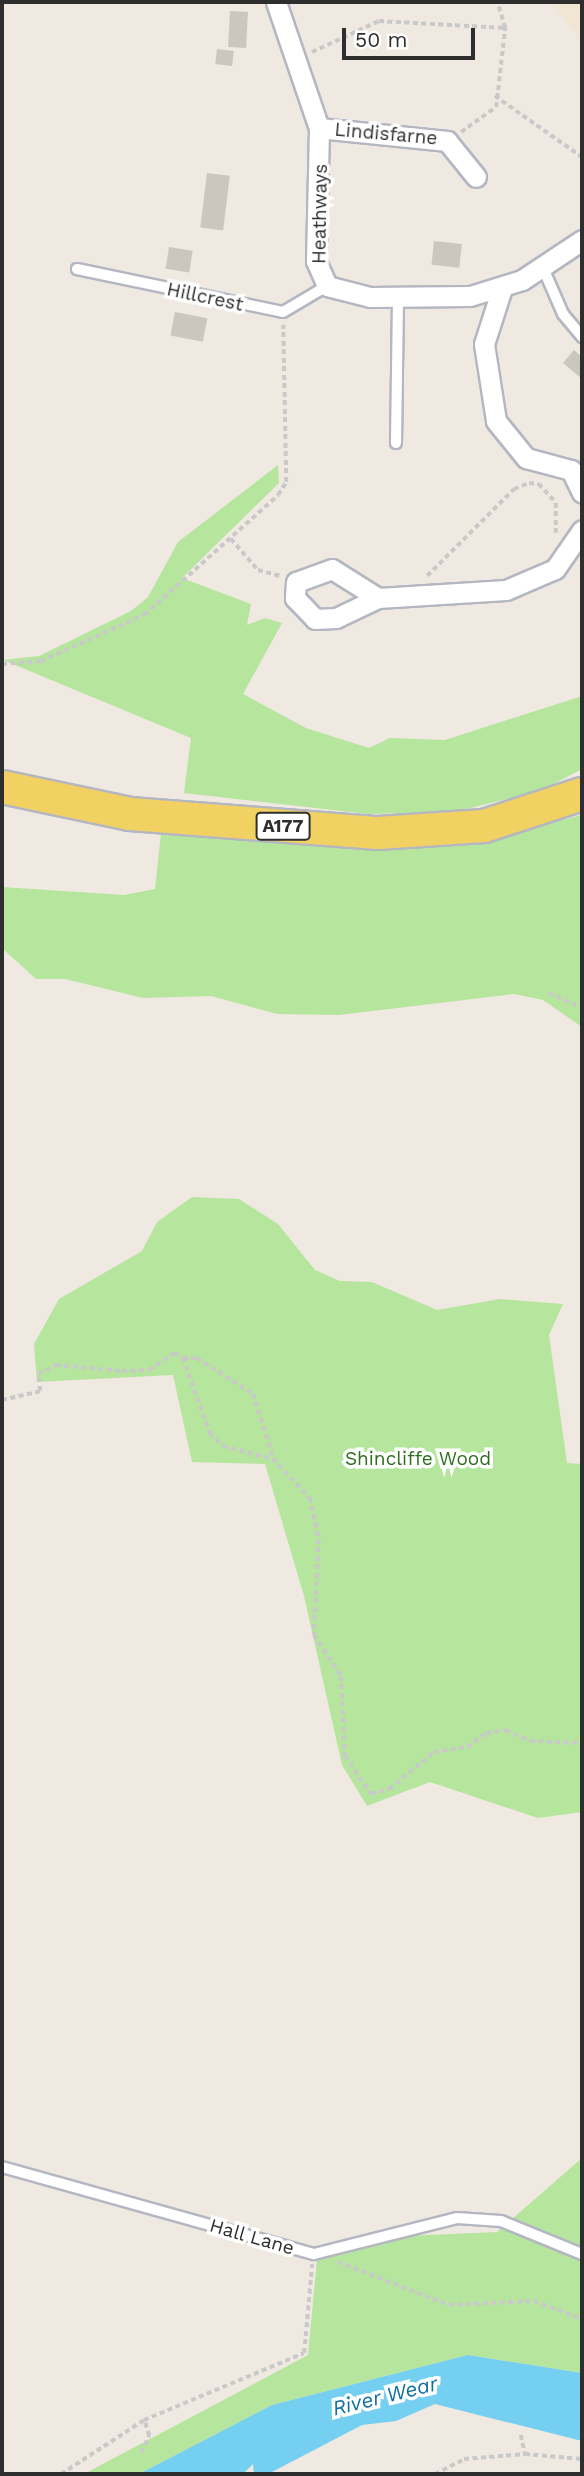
<!DOCTYPE html>
<html>
<head>
<meta charset="utf-8">
<style>
	body { margin:0 }
	#map { position:relative; width:584px; height:2476px; overflow:hidden; background:#efe9e1; font-family:"Work Sans",sans-serif }
	div>[style] { position:absolute }
	.education>* { inset:0; background:#f0e6d1 }
	.green>* { inset:0; background:#b6e59e }
	.water>* { inset:0; background:#75cff0 }
	.building>* { inset:0; background:#cbc7bf; transform-origin:0 0 }
	.path>* { height:3.5px; margin-top:-1.75px; transform-origin:0; background:repeating-linear-gradient(90deg,#c9c9c9 0 5px,transparent 0 8.5px) }
	.roads { filter:drop-shadow(2px 0 #b4b7c1) drop-shadow(-2px 0 #b4b7c1) drop-shadow(0 2px #b4b7c1) drop-shadow(0 -2px #b4b7c1) }
	.lane>* { height:10px; margin:-5px; padding:0 5px; transform-origin:5px; border-radius:5px; background:#fff }
	.street>* { height:19px; margin:-9.5px; padding:0 9.5px; transform-origin:9.5px; border-radius:9.5px; background:#fff }
	.primary>* { height:32px; margin:-16px; padding:0 16px; transform-origin:16px; border-radius:16px; background:#f2d163 }
	span { translate:-50% -50%; white-space:nowrap; text-align:center; line-height:1.15; -webkit-text-stroke:7px #fff; paint-order:stroke }
	.shield-label span { padding:2px 5px; background:#fff; border:2px solid; border-radius:5px; -webkit-text-stroke-width:0 }
	.shield-label { font-size:18px; color:#2e2e2e; font-weight:700 }
	.street-label { font-size:19px; color:#2e2e2e }
	.park-label { font-size:19px; color:#2c6e1b }
	.water-label { font-size:21px; color:#0d6fa3; font-style:italic }
	.frame { position:absolute; inset:0; border:4px solid #2e2e2e; pointer-events:none }
	.scale { position:absolute; left:342px; top:28px; width:133px; height:32px; box-sizing:border-box; border:4px solid #2e2e2e; border-top:0; padding-left:9px; font-size:21px; line-height:24px; white-space:nowrap; color:#2e2e2e; -webkit-text-stroke:5px #fff; paint-order:stroke }
</style>
</head>
<body>
<div id="map">
	<div class="education">
		<i style="clip-path:polygon(551px 2px,582px 2px,582px 42px)"></i>
	</div>
	<div class="green">
		<i style="clip-path:polygon(278px 465px,279px 483px,182px 578px,251px 604px,247px 625px,265px 618px,282px 623px,243px 694px,306px 728px,369px 748px,390px 738px,445px 740px,582px 696px,582px 769px,540px 791px,454px 812px,368px 814px,184px 793px,191px 738px,3px 660px,39px 656px,131px 611px,148px 597px,178px 542px)"></i>
		<i style="clip-path:polygon(582px 815px,582px 1027px,543px 1000px,514px 994px,339px 1015px,277px 1014px,211px 996px,143px 998px,65px 979px,36px 979px,2px 948px,2px 887px,124px 895px,155px 889px,161px 833px,375px 848px,457px 845px)"></i>
		<i style="clip-path:polygon(192px 1197px,239px 1199px,278px 1224px,315px 1270px,340px 1281px,372px 1282px,437px 1310px,500px 1299px,563px 1304px,549px 1335px,567px 1463px,582px 1464px,582px 1812px,538px 1818px,430px 1782px,367px 1806px,342px 1765px,304px 1596px,265px 1464px,192px 1462px,173px 1375px,37px 1382px,34px 1344px,59px 1299px,142px 1251px,157px 1222px)"></i>
		<i style="clip-path:polygon(582px 2158px,582px 2373px,468px 2355px,272px 2405px,139px 2474px,84px 2474px,308px 2355px,317px 2260px,404px 2236px,497px 2232px)"></i>
	</div>
	<div class="water">
		<i style="clip-path:polygon(468px 2355px,582px 2373px,582px 2441px,435px 2404px,396px 2421px,362px 2425px,270px 2473px,254px 2474px,253px 2464px,243px 2474px,139px 2474px,272px 2405px)"></i>
	</div>
	<div class="building">
		<i style="left:230px;top:11px;width:18px;height:36px;rotate:3deg"></i>
		<i style="left:217px;top:49px;width:17px;height:15px;rotate:7deg"></i>
		<i style="left:207px;top:173px;width:23px;height:55px;rotate:7deg"></i>
		<i style="left:434px;top:241px;width:28px;height:24px;rotate:6deg"></i>
		<i style="left:169px;top:247px;width:24px;height:22px;rotate:9deg"></i>
		<i style="left:175px;top:312px;width:33px;height:24px;rotate:11deg"></i>
		<i style="clip-path:polygon(574px 350px,582px 357px,582px 379px,563px 363px)"></i>
	</div>
	<div class="path">
		<i style="left:312px;top:52px;width:74px;rotate:-24.8deg"></i>
		<i style="left:379px;top:21px;width:126px;rotate:3.2deg"></i>
		<i style="left:495px;top:96px;width:106px;rotate:35deg"></i>
		<i style="left:461px;top:132px;width:43px;rotate:-35.5deg"></i>
		<i style="left:496px;top:107px;width:80px;rotate:-83.5deg"></i>
		<i style="left:505px;top:28px;width:27px;rotate:-107deg"></i>
		<i style="left:231px;top:539px;width:41px;rotate:48.9deg"></i>
		<i style="left:258px;top:570px;width:24px;rotate:15deg"></i>
		<i style="left:427px;top:576px;width:123px;rotate:-45deg"></i>
		<i style="left:514px;top:489px;width:16px;rotate:-22deg"></i>
		<i style="left:529px;top:483px;width:10px;rotate:6deg"></i>
		<i style="left:539px;top:484px;width:25px;rotate:48deg"></i>
		<i style="left:556px;top:503px;width:30px;rotate:90deg"></i>
		<i style="left:2px;top:664px;width:39px;rotate:-4deg"></i>
		<i style="left:41px;top:661px;width:113px;rotate:-24.1deg"></i>
		<i style="left:144px;top:615px;width:180px;rotate:-41.8deg"></i>
		<i style="left:278px;top:495px;width:15px;rotate:-58deg"></i>
		<i style="left:286px;top:482px;width:157px;rotate:-91.1deg"></i>
		<i style="left:549px;top:993px;width:36px;rotate:24deg"></i>
		<i style="left:183px;top:1358px;width:14px"></i>
		<i style="left:197px;top:1358px;width:67px;rotate:32.7deg"></i>
		<i style="left:253px;top:1394px;width:66px;rotate:72.4deg"></i>
		<i style="left:2px;top:1400px;width:39px;rotate:-13deg"></i>
		<i style="left:40px;top:1391px;width:17px;rotate:-97deg"></i>
		<i style="left:38px;top:1374px;width:20px;rotate:-27deg"></i>
		<i style="left:56px;top:1365px;width:66px;rotate:5.2deg"></i>
		<i style="left:122px;top:1371px;width:27px;rotate:-2deg"></i>
		<i style="left:149px;top:1370px;width:30px;rotate:-34deg"></i>
		<i style="left:174px;top:1353px;width:10px;rotate:29deg"></i>
		<i style="left:183px;top:1358px;width:80px;rotate:70.2deg"></i>
		<i style="left:210px;top:1433px;width:18px;rotate:45deg"></i>
		<i style="left:223px;top:1446px;width:52px;rotate:14.6deg"></i>
		<i style="left:273px;top:1459px;width:54px;rotate:46.5deg"></i>
		<i style="left:310px;top:1498px;width:42px;rotate:77.6deg"></i>
		<i style="left:319px;top:1539px;width:96px;rotate:93deg"></i>
		<i style="left:314px;top:1635px;width:49px;rotate:56.6deg"></i>
		<i style="left:341px;top:1676px;width:80px;rotate:87.1deg"></i>
		<i style="left:345px;top:1756px;width:46px;rotate:55.6deg"></i>
		<i style="left:371px;top:1794px;width:19px;rotate:-16deg"></i>
		<i style="left:389px;top:1789px;width:58px;rotate:-39.4deg"></i>
		<i style="left:434px;top:1752px;width:33px;rotate:-9deg"></i>
		<i style="left:467px;top:1747px;width:24px;rotate:-36deg"></i>
		<i style="left:486px;top:1733px;width:20px;rotate:-9deg"></i>
		<i style="left:506px;top:1730px;width:26px;rotate:25deg"></i>
		<i style="left:530px;top:1741px;width:52px;rotate:2.2deg"></i>
		<i style="left:338px;top:2262px;width:119px;rotate:21.2deg"></i>
		<i style="left:449px;top:2305px;width:85px;rotate:-2.7deg"></i>
		<i style="left:534px;top:2301px;width:51px;rotate:20.6deg"></i>
		<i style="left:521px;top:2435px;width:19px;rotate:78deg"></i>
		<i style="left:141px;top:2453px;width:19px;rotate:-65deg"></i>
		<i style="left:149px;top:2436px;width:17px;rotate:-107deg"></i>
		<i style="left:61px;top:2474px;width:99px;rotate:-33deg"></i>
		<i style="left:144px;top:2420px;width:173px;rotate:-22.7deg"></i>
		<i style="left:304px;top:2353px;width:89px;rotate:-84.9deg"></i>
		<i style="left:435px;top:2474px;width:33px;rotate:-27deg"></i>
		<i style="left:464px;top:2459px;width:61px;rotate:-4.7deg"></i>
		<i style="left:525px;top:2454px;width:57px;rotate:5deg"></i>
	</div>
	<div class="roads">
		<div class="lane">
			<i style="left:543px;top:268px;width:50px;rotate:66.5deg"></i>
			<i style="left:563px;top:314px;width:30px;rotate:50deg"></i>
			<i style="left:77px;top:269px;width:210px;rotate:11.8deg"></i>
			<i style="left:283px;top:312px;width:51px;rotate:-30.6deg"></i>
			<i style="left:396px;top:443px;width:144px;rotate:-89.2deg"></i>
			<i style="left:2px;top:2167px;width:324px;rotate:15.6deg"></i>
			<i style="left:314px;top:2254px;width:147px;rotate:-14.1deg"></i>
			<i style="left:457px;top:2218px;width:44px;rotate:3.9deg"></i>
			<i style="left:501px;top:2221px;width:87px;rotate:22.2deg"></i>
		</div>
		<div class="street">
			<i style="left:276px;top:2px;width:133px;rotate:71.2deg"></i>
			<i style="left:319px;top:128px;width:133px;rotate:91.3deg"></i>
			<i style="left:316px;top:261px;width:27px;rotate:66deg"></i>
			<i style="left:327px;top:286px;width:44px;rotate:14.3deg"></i>
			<i style="left:370px;top:297px;width:100px;rotate:-0.6deg"></i>
			<i style="left:470px;top:296px;width:54px;rotate:-17.1deg"></i>
			<i style="left:522px;top:280px;width:72px;rotate:-33.7deg"></i>
			<i style="left:319px;top:128px;width:129px;rotate:5.8deg"></i>
			<i style="left:447px;top:141px;width:46px;rotate:51.1deg"></i>
			<i style="left:502px;top:288px;width:59px;rotate:107.8deg"></i>
			<i style="left:484px;top:344px;width:78px;rotate:81.1deg"></i>
			<i style="left:496px;top:421px;width:48px;rotate:51deg"></i>
			<i style="left:526px;top:458px;width:47px;rotate:14.9deg"></i>
			<i style="left:571px;top:470px;width:25px;rotate:64deg"></i>
			<i style="left:378px;top:598px;width:54px;rotate:-147.8deg"></i>
			<i style="left:332px;top:569px;width:38px;rotate:160deg"></i>
			<i style="left:296px;top:582px;width:16px;rotate:94deg"></i>
			<i style="left:295px;top:598px;width:29px;rotate:46deg"></i>
			<i style="left:315px;top:619px;width:21px;rotate:-3deg"></i>
			<i style="left:336px;top:618px;width:47px;rotate:-25.5deg"></i>
			<i style="left:378px;top:598px;width:128px;rotate:-3.6deg"></i>
			<i style="left:506px;top:590px;width:53px;rotate:-23.2deg"></i>
			<i style="left:555px;top:569px;width:47px;rotate:-55.3deg"></i>
		</div>
		<div class="primary">
			<i style="left:2px;top:787px;width:131px;rotate:11.9deg"></i>
			<i style="left:130px;top:814px;width:249px;rotate:4.4deg"></i>
			<i style="left:378px;top:833px;width:106px;rotate:-3.8deg"></i>
			<i style="left:484px;top:826px;width:103px;rotate:-18.1deg"></i>
		</div>
	</div>
	<div class="shield-label">
		<span style="left:283px;top:826px">A177</span>
	</div>
	<div class="street-label">
		<span style="left:386px;top:134px;rotate:5deg">Lindisfarne</span>
		<span style="left:320px;top:214px;rotate:-89deg">Heathways</span>
		<span style="left:205px;top:297px;rotate:12deg">Hillcrest</span>
		<span style="left:252px;top:2237px;rotate:16deg">Hall Lane</span>
	</div>
	<div class="park-label">
		<span style="left:418px;top:1459px">Shincliffe Wood</span>
	</div>
	<div class="water-label">
		<span style="left:385px;top:2396px;rotate:-14deg">River Wear</span>
	</div>
	<div class="frame"></div>
	<div class="scale">50 m</div>
</div>
</body>
</html>
